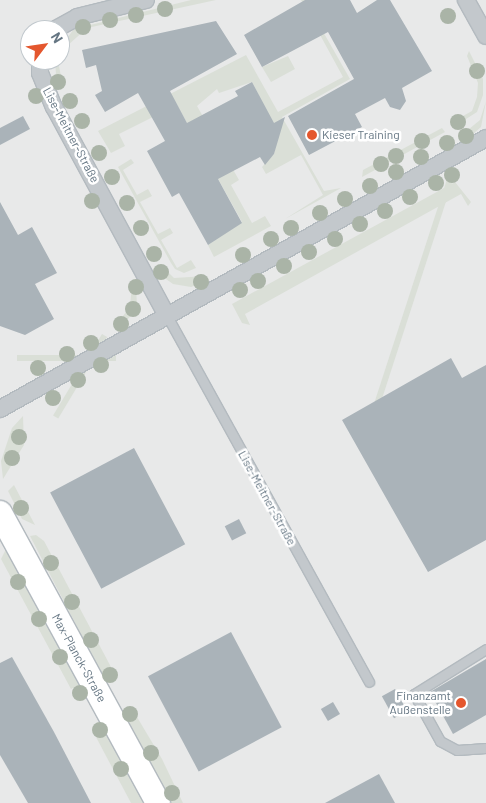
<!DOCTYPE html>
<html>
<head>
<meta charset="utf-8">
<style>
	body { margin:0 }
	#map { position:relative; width:486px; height:803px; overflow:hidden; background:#fafaf8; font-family:Barlow,sans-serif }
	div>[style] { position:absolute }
	.built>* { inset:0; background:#e8e9e9 }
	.green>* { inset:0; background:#dadfd7; transform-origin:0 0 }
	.building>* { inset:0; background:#aab3b9; transform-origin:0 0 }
	.roads { filter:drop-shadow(1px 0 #b3babf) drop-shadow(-1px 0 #b3babf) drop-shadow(0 1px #b3babf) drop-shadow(0 -1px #b3babf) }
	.lane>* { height:9px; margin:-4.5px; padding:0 4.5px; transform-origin:4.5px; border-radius:4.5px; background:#c3c8cc }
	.street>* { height:16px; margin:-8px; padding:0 8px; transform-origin:8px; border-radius:8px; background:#c3c8cc }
	.secondary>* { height:24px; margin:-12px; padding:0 12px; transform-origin:12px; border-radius:12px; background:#fff }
	.trees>* { width:16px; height:16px; margin:-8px; border-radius:50%; background:#aab4a7 }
	.dots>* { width:14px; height:14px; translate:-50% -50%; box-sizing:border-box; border:2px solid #fff; border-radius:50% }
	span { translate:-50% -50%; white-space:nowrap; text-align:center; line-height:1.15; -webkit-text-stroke:5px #fff; paint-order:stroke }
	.street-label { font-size:12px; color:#657683 }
	.poi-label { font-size:12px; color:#657683 }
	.left { translate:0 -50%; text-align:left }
	.right { translate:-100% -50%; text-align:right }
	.north { position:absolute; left:20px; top:20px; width:50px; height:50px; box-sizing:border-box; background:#fff; border:1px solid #c1c8cd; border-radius:50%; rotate:59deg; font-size:14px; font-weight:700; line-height:20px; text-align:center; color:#657683 }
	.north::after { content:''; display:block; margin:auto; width:18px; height:22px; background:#e4572e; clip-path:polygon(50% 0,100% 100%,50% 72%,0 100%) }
</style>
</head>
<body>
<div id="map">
	<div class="built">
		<i style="clip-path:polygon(evenodd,0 0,486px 0,486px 803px,0 803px,0 0,30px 30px,60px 30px,60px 60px,30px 60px,30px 30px)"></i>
	</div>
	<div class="green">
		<i style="clip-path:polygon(191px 0,216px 0,87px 28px,67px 46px,59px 66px,63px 87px,57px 89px,55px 60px,60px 60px,61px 46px,74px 29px)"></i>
		<i style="clip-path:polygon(301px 0,305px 0,350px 79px,282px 117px,324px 191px,341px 188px,285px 219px,323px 195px,301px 155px,266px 174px,262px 167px,274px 154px,278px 134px,252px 82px,219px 93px,217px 89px,197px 106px,239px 180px,231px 185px,252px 223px,265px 216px,271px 226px,214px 257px,208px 245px,242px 222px,177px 105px,119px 134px,125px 146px,111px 153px,98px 131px,246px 55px,278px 112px,343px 77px)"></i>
		<i style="clip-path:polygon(469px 51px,483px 79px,483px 95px,477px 112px,455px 126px,452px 122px,472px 111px,477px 97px,478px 83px,467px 56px)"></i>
		<i style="clip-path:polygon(288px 56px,295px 69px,271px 82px,262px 67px)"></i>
		<i style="clip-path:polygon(486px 101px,481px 127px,464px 142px,463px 134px,480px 120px)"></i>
		<i style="clip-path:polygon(442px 128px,445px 132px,362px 177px,363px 170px)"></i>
		<i style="clip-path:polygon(131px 159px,134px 163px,123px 170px,137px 195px,148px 189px,152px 196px,140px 202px,158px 234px,170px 228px,173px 233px,161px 240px,177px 268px,191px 260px,196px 268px,184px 273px,175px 269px,171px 263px,118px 167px)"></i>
		<i style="left:449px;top:173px;width:6px;height:244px;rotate:18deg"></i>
		<i style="clip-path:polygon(455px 182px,471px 202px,468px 206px,461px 194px,245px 314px,250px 325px,242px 323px,232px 304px)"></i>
		<i style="clip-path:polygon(163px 267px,174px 278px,206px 276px,208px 281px,191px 287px,173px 284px,156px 272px)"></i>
		<i style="clip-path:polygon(136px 282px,137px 309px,117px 331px,116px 325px,130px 307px,132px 284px)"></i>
		<i style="left:102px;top:334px;width:6px;height:95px;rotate:31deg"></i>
		<i style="left:116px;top:355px;width:6px;height:99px;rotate:90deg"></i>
		<i style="clip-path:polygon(23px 416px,24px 445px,3px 479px,1px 461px,12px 428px)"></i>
		<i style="clip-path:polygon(14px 485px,35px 525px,22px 519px,8px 491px)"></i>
		<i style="clip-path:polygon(36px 535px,44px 541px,111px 667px,101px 673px,30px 536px)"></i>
		<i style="clip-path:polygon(6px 549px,82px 683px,71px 689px,1px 559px)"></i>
		<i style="clip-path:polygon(137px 717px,162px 759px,183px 803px,170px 803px,127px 724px)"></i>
		<i style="left:108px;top:732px;width:81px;height:13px;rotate:62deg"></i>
	</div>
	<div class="building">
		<i style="clip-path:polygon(305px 0,350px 0,357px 13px,377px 0,390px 0,432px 71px,402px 88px,406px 101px,400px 110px,390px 107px,385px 98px,355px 114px,362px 127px,309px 155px,288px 116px,354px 79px,328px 32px,262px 67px,244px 35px)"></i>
		<i style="clip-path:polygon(216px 21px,237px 54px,170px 91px,187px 123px,238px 96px,235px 91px,252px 82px,274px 123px,285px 117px,274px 154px,265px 165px,260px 157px,218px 179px,242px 223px,208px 245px,179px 193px,172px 197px,147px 151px,165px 141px,138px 93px,105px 112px,95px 95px,102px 91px,96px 65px,86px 68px,82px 50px)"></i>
		<i style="clip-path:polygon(23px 116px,30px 129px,0 145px,0 128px)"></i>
		<i style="clip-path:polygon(0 202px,18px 235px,32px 227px,57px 273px,35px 284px,54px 319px,25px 335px,0 326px)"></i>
		<i style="clip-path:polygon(451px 358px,462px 378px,486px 365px,486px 540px,428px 572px,342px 420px)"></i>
		<i style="left:134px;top:448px;width:109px;height:95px;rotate:62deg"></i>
		<i style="left:239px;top:519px;width:16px;height:16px;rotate:63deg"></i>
		<i style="left:231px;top:632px;width:108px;height:94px;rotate:62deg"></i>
		<i style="clip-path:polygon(12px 657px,54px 732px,91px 803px,28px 803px,0 755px,0 663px)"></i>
		<i style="clip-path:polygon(486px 659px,486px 715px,453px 734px,430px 692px)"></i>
		<i style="left:395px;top:689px;width:25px;height:15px;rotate:61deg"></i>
		<i style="left:333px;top:702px;width:14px;height:14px;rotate:60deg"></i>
		<i style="clip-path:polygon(379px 774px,395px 803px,325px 803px)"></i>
	</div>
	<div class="roads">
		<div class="lane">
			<i style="left:166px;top:314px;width:420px;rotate:61.1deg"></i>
			<i style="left:486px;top:649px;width:85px;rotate:148deg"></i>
			<i style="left:414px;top:694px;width:54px;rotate:61deg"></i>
			<i style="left:440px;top:741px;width:19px;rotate:28deg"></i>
			<i style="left:457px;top:750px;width:29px;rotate:-4deg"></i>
		</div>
		<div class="street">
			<i style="left:466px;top:0;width:41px;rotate:60.9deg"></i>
			<i style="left:54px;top:30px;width:26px;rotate:-29deg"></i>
			<i style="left:77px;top:17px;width:71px;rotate:-13.8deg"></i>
			<i style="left:40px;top:60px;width:13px;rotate:90deg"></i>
			<i style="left:40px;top:73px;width:37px;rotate:68deg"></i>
			<i style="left:54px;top:107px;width:235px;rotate:61.6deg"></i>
			<i style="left:0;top:409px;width:556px;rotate:-29.14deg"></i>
		</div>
		<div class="secondary">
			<i style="left:0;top:513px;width:330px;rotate:61.4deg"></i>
		</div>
	</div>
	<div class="trees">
		<i style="left:165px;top:9px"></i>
		<i style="left:136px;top:15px"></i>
		<i style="left:448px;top:16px"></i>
		<i style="left:110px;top:20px"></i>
		<i style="left:83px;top:27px"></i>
		<i style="left:477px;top:71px"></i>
		<i style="left:58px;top:82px"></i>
		<i style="left:36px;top:96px"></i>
		<i style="left:70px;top:101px"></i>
		<i style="left:82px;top:121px"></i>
		<i style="left:458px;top:122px"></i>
		<i style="left:466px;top:136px"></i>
		<i style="left:422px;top:141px"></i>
		<i style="left:447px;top:143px"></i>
		<i style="left:99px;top:153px"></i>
		<i style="left:396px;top:156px"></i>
		<i style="left:421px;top:157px"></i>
		<i style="left:381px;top:164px"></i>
		<i style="left:396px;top:172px"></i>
		<i style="left:452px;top:175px"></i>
		<i style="left:112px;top:177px"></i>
		<i style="left:436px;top:183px"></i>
		<i style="left:370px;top:186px"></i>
		<i style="left:410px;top:197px"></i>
		<i style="left:345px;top:199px"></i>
		<i style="left:92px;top:201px"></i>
		<i style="left:127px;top:203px"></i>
		<i style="left:385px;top:211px"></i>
		<i style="left:320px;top:213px"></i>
		<i style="left:360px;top:224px"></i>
		<i style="left:141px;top:228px"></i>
		<i style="left:291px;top:228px"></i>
		<i style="left:271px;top:239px"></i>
		<i style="left:335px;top:239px"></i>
		<i style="left:309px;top:252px"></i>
		<i style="left:154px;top:254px"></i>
		<i style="left:243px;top:255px"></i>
		<i style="left:284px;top:266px"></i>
		<i style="left:161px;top:272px"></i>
		<i style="left:258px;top:281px"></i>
		<i style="left:201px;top:282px"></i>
		<i style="left:136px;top:287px"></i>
		<i style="left:240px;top:290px"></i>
		<i style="left:133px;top:309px"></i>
		<i style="left:121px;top:324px"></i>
		<i style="left:91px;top:343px"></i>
		<i style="left:67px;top:354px"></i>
		<i style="left:101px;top:365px"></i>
		<i style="left:38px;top:368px"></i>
		<i style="left:78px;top:380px"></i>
		<i style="left:53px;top:398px"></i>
		<i style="left:19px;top:437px"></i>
		<i style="left:12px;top:458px"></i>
		<i style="left:21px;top:508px"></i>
		<i style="left:51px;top:563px"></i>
		<i style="left:18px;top:582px"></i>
		<i style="left:72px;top:602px"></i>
		<i style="left:39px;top:619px"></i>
		<i style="left:91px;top:640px"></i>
		<i style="left:60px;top:657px"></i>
		<i style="left:110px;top:675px"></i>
		<i style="left:80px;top:693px"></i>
		<i style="left:130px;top:714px"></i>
		<i style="left:100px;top:730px"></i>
		<i style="left:151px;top:753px"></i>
		<i style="left:121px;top:769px"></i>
		<i style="left:172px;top:793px"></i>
	</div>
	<div class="dots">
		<i style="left:312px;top:135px;background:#e4572e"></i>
		<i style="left:461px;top:703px;background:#e4572e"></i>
	</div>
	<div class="street-label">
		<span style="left:71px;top:135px;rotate:62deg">Lise-Meitner-Straße</span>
		<span style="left:267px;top:498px;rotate:61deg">Lise-Meitner-Straße</span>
		<span style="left:79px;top:658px;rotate:61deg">Max-Planck-Straße</span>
	</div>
	<div class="poi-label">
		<span class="left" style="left:322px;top:135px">Kieser Training</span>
		<span class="right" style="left:451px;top:703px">Finanzamt<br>Außenstelle</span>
	</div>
	<div class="north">N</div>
</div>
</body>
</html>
